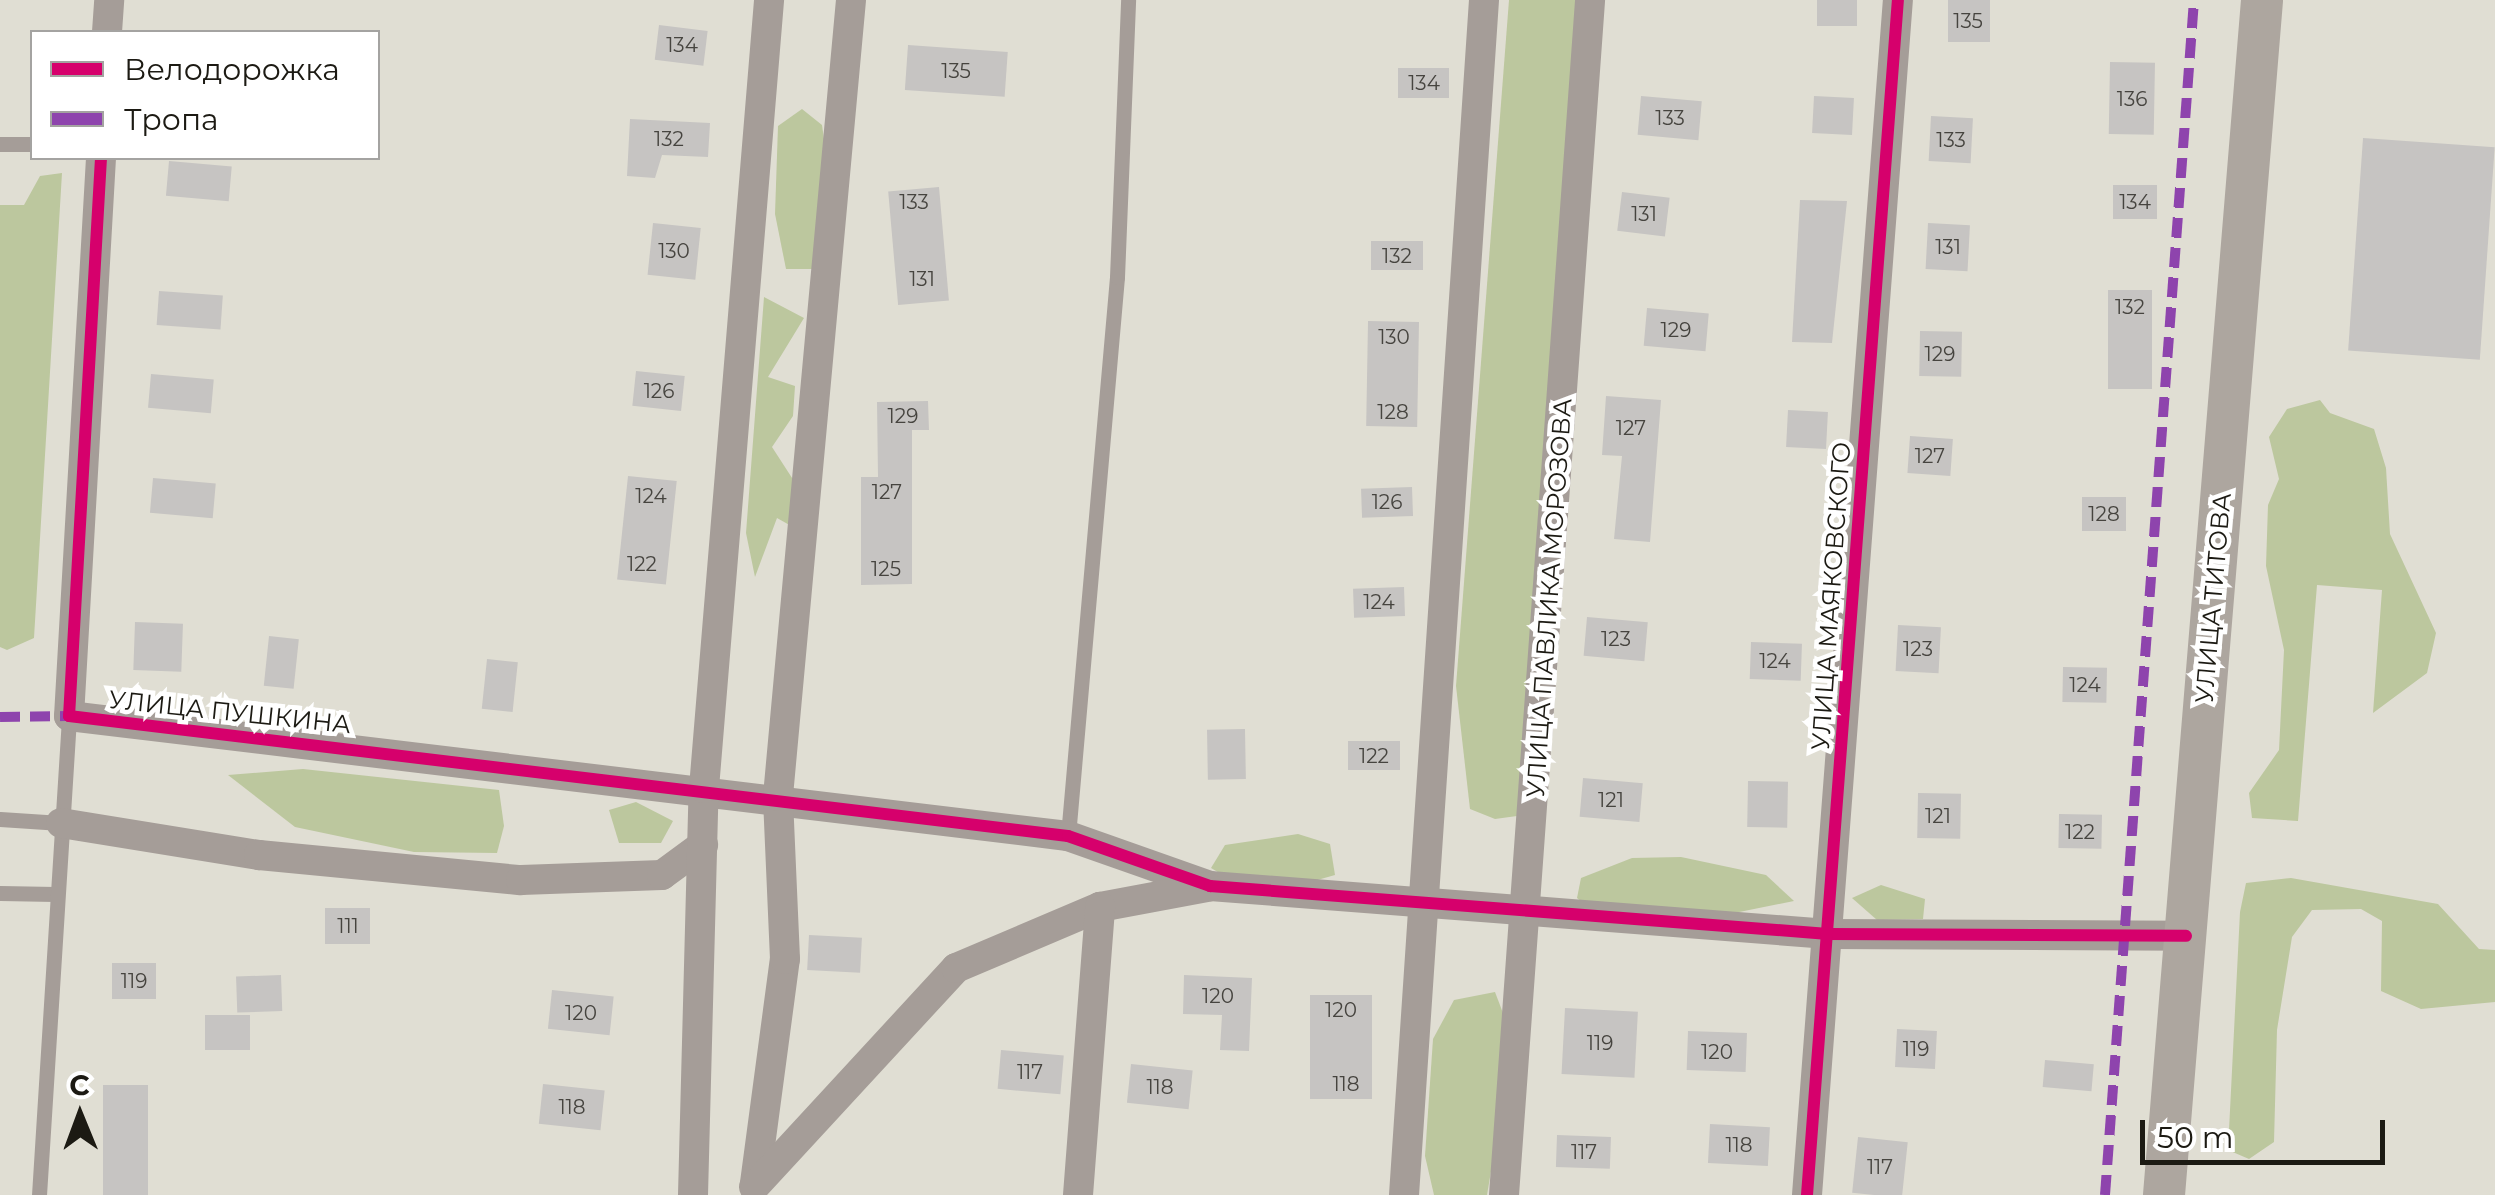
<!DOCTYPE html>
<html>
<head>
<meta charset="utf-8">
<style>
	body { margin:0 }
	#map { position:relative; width:2495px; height:1195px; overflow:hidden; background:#e0ded3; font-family:Montserrat,sans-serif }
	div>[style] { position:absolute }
	.forest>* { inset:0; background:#bcc79e }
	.building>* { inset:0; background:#c6c4c2; transform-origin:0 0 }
	.lane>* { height:15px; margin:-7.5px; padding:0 7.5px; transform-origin:7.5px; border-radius:7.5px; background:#a59d98 }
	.street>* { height:30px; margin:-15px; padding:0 15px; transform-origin:15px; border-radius:15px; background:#a59d98 }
	.secondary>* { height:42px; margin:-21px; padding:0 21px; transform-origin:21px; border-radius:21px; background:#ada69f }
	.quiet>* { height:10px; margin-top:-5px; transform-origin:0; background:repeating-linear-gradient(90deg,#8e44ad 0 20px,transparent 0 30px) }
	.cycleway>* { height:12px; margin:-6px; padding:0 6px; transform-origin:6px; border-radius:6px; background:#d6006c }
	span { translate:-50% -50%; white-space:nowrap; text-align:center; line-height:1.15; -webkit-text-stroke:9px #fff; paint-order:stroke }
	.number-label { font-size:20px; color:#46443f }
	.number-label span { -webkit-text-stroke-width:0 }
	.street-label { font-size:25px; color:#1c1a13 }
	.legend { position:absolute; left:30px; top:30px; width:350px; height:130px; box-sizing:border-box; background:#fff; border:2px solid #a4a3a1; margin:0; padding:12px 18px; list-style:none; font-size:30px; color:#1c1a13 }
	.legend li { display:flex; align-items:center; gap:20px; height:50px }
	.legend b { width:50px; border:2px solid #a4a3a1 }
	.north { position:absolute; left:30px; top:1065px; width:100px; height:100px; -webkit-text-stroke:8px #fff; paint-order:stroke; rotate:359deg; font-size:28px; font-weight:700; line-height:40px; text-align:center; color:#1c1a13 }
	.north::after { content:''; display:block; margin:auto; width:35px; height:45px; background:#1c1a13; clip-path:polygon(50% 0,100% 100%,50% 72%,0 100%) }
	.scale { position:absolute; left:2140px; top:1120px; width:245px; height:45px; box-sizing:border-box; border:5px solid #1c1a13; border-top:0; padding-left:12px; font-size:30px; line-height:35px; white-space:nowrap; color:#1c1a13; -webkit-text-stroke:8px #fff; paint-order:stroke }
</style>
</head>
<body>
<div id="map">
	<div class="forest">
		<i style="clip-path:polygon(1509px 0,1581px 0,1517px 816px,1495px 819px,1470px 809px,1456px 686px)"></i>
		<i style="clip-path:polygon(802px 109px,822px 125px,828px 167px,812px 269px,786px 269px,775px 214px,778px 126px)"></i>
		<i style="clip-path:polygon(62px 173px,34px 638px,7px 650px,0 647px,0 205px,24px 205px,40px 176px)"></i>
		<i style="clip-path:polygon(764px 297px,804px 318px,768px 377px,795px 386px,793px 416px,772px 447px,794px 481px,793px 527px,777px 518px,755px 577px,746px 533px)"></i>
		<i style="clip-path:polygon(2320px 400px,2330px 413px,2374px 429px,2386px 468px,2390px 534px,2436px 633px,2427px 673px,2373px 713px,2382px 590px,2317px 585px,2298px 821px,2252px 818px,2249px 793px,2279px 750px,2284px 650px,2266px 566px,2268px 505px,2279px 479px,2269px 437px,2287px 409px)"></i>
		<i style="clip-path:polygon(303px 769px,499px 790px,504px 826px,497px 853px,414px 852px,295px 827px,228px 775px)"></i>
		<i style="clip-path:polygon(636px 802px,673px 821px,661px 843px,619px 843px,609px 810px)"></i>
		<i style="clip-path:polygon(1298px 834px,1330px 844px,1335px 875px,1289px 888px,1238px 884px,1211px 868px,1225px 845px)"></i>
		<i style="clip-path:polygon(1681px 857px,1766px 875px,1794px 901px,1675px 925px,1602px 919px,1577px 898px,1581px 878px,1632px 858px)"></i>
		<i style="clip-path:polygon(2291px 878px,2438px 904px,2479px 949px,2495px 950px,2495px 1002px,2421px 1009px,2381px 991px,2382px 921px,2361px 909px,2312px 910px,2292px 937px,2277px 1030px,2274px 1142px,2249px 1159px,2228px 1150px,2240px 912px,2246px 883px)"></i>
		<i style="clip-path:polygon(1881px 885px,1925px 899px,1923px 919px,1877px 920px,1852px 898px)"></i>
		<i style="clip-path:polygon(1495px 992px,1506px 1021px,1504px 1094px,1487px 1195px,1434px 1195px,1425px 1156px,1433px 1039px,1454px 1000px)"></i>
	</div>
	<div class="building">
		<i style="left:1817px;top:0;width:40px;height:26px"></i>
		<i style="left:1948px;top:0;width:42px;height:42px"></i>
		<i style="left:659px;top:25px;width:49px;height:35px;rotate:7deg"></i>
		<i style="left:908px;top:45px;width:100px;height:45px;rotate:4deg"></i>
		<i style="left:2110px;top:62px;width:45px;height:72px;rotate:1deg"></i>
		<i style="left:1449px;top:68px;width:30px;height:51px;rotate:90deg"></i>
		<i style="left:1641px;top:96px;width:61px;height:39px;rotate:5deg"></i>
		<i style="left:1814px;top:96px;width:40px;height:37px;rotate:3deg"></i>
		<i style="left:1931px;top:116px;width:42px;height:45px;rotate:3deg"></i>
		<i style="clip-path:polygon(630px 119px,710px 123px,708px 157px,662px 155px,655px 178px,627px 176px)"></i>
		<i style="left:2363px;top:138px;width:132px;height:213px;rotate:4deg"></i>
		<i style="left:169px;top:161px;width:63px;height:35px;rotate:5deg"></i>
		<i style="left:2113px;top:185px;width:44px;height:34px"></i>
		<i style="left:939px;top:187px;width:114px;height:51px;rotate:85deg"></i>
		<i style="left:1622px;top:192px;width:48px;height:39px;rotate:7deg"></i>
		<i style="clip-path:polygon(1800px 200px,1847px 201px,1832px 343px,1792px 342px)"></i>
		<i style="left:653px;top:223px;width:48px;height:52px;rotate:6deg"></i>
		<i style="left:1928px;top:223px;width:42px;height:46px;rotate:3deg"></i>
		<i style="left:1423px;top:241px;width:29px;height:52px;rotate:90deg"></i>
		<i style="left:2108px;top:290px;width:44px;height:99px"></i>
		<i style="left:159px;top:291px;width:64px;height:34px;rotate:4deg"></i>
		<i style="left:1647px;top:308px;width:62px;height:38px;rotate:5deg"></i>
		<i style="left:1419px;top:322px;width:105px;height:51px;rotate:91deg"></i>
		<i style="left:1920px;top:331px;width:42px;height:45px;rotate:1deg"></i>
		<i style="left:636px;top:371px;width:49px;height:35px;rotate:6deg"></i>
		<i style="left:151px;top:374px;width:63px;height:34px;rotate:5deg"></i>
		<i style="clip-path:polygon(1606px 396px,1661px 400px,1650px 542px,1614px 539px,1622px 456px,1602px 455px)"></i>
		<i style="clip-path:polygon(928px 401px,929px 430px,912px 430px,912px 584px,861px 585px,861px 477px,878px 477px,877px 402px)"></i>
		<i style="left:1788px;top:410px;width:40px;height:37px;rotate:3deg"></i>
		<i style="left:1910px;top:436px;width:43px;height:37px;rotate:4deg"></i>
		<i style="left:628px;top:476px;width:49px;height:104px;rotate:6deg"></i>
		<i style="left:153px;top:478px;width:63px;height:35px;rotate:5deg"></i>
		<i style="left:1412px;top:487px;width:29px;height:51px;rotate:88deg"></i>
		<i style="left:2082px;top:497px;width:44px;height:34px"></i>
		<i style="left:1404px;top:587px;width:29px;height:51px;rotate:88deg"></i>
		<i style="left:1587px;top:617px;width:61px;height:39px;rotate:5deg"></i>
		<i style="left:135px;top:622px;width:48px;height:48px;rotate:2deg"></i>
		<i style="left:1898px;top:625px;width:43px;height:46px;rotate:3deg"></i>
		<i style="left:269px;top:636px;width:30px;height:50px;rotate:6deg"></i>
		<i style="left:1751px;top:642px;width:51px;height:37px;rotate:2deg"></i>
		<i style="left:487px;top:659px;width:31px;height:50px;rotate:6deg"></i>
		<i style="left:2063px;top:667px;width:44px;height:35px;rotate:1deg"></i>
		<i style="left:1245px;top:729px;width:50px;height:38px;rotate:89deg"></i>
		<i style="left:1400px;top:741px;width:29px;height:52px;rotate:90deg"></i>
		<i style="left:1583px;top:778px;width:60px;height:39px;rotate:5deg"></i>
		<i style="left:1748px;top:781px;width:40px;height:46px;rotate:1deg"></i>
		<i style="left:1918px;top:793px;width:43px;height:45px;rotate:1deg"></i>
		<i style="left:2059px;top:814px;width:43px;height:34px;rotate:1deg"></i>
		<i style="left:370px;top:908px;width:36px;height:45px;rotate:90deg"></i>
		<i style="left:809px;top:935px;width:53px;height:35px;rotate:3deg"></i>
		<i style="left:112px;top:963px;width:44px;height:36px"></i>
		<i style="left:281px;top:975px;width:36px;height:45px;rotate:88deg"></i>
		<i style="clip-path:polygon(1184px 975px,1252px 978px,1249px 1051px,1220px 1050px,1222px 1015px,1183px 1014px)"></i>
		<i style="left:552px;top:990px;width:62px;height:39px;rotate:6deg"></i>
		<i style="left:1310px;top:995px;width:62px;height:104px"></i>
		<i style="left:1565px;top:1008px;width:73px;height:66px;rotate:3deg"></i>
		<i style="left:250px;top:1015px;width:35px;height:45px;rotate:90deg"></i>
		<i style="left:1897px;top:1029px;width:40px;height:38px;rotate:3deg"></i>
		<i style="left:1688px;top:1031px;width:59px;height:39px;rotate:2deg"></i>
		<i style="left:1001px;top:1050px;width:63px;height:39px;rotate:5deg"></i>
		<i style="left:2045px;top:1060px;width:49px;height:27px;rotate:5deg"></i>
		<i style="left:1131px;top:1064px;width:62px;height:39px;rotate:6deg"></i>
		<i style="left:543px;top:1084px;width:62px;height:40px;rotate:6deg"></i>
		<i style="left:103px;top:1085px;width:45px;height:110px"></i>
		<i style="left:1710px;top:1124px;width:60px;height:39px;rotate:3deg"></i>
		<i style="left:1557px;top:1135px;width:54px;height:32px;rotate:2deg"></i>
		<i style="left:1858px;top:1137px;width:50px;height:56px;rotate:6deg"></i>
	</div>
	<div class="lane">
		<i style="left:0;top:144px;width:32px"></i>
		<i style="left:0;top:819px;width:61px;rotate:3.8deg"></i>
		<i style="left:1068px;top:836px;width:561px;rotate:-84.99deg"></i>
		<i style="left:1117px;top:277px;width:277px;rotate:-87.7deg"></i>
		<i style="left:0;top:893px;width:55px;rotate:1deg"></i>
		<i style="left:39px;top:1195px;width:480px;rotate:-86.4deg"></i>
	</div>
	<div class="street">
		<i style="left:107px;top:32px;width:32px;rotate:-86deg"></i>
		<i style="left:101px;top:158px;width:559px;rotate:93.28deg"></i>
		<i style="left:69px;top:716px;width:1006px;rotate:6.85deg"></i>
		<i style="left:1068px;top:836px;width:151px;rotate:19.4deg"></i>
		<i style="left:1210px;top:886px;width:620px;rotate:4.44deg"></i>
		<i style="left:1828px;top:934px;width:358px;rotate:0.3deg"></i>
		<i style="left:61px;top:823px;width:201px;rotate:9.2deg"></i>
		<i style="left:259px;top:855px;width:263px;rotate:5.5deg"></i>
		<i style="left:521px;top:880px;width:141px;rotate:-2deg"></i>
		<i style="left:662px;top:875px;width:51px;rotate:-36.2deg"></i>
		<i style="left:755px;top:1183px;width:226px;rotate:-82.4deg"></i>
		<i style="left:785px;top:959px;width:163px;rotate:-92.5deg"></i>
		<i style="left:778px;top:796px;width:799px;rotate:-84.76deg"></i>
		<i style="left:754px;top:1187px;width:298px;rotate:-47.3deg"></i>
		<i style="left:956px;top:968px;width:156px;rotate:-23deg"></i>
		<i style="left:1100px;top:907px;width:109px;rotate:-10.6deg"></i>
		<i style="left:693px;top:1195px;width:407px;rotate:-88.5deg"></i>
		<i style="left:704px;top:788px;width:791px;rotate:-85.28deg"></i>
		<i style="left:1078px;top:1195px;width:289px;rotate:-85.6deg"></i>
		<i style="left:1404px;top:1195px;width:1198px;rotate:-86.17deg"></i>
		<i style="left:1504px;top:1195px;width:1198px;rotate:-85.88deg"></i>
		<i style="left:1807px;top:1195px;width:1198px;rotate:-85.65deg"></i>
	</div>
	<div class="secondary">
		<i style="left:2164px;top:1195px;width:1199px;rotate:-85.31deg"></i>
	</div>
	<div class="quiet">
		<i style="left:0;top:717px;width:69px;rotate:-0.8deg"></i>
		<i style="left:2105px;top:1195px;width:1198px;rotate:-85.74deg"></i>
	</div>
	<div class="cycleway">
		<i style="left:101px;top:158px;width:559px;rotate:93.28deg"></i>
		<i style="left:69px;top:716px;width:1006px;rotate:6.85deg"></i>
		<i style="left:1068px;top:836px;width:151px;rotate:19.4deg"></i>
		<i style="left:1210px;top:886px;width:620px;rotate:4.44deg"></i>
		<i style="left:1828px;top:934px;width:358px;rotate:0.3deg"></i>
		<i style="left:1807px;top:1195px;width:1198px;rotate:-85.65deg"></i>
	</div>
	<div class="number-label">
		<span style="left:1968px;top:21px">135</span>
		<span style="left:682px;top:45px">134</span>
		<span style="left:956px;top:71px">135</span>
		<span style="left:1424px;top:83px">134</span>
		<span style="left:2132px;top:99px">136</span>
		<span style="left:1670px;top:118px">133</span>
		<span style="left:669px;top:139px">132</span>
		<span style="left:1951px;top:140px">133</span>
		<span style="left:914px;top:202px">133</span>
		<span style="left:2135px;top:202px">134</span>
		<span style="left:1644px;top:214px">131</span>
		<span style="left:1948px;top:247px">131</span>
		<span style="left:674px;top:251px">130</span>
		<span style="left:1397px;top:256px">132</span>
		<span style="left:922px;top:279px">131</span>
		<span style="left:2130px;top:307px">132</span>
		<span style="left:1676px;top:330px">129</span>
		<span style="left:1394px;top:337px">130</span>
		<span style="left:1940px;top:354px">129</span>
		<span style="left:659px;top:391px">126</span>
		<span style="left:1393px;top:412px">128</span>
		<span style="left:903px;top:416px">129</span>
		<span style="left:1631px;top:428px">127</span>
		<span style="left:1930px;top:456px">127</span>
		<span style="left:887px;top:492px">127</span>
		<span style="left:651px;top:496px">124</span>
		<span style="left:1387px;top:502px">126</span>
		<span style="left:2104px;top:514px">128</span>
		<span style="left:642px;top:564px">122</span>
		<span style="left:886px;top:569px">125</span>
		<span style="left:1379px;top:602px">124</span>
		<span style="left:1616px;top:639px">123</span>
		<span style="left:1918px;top:649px">123</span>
		<span style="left:1775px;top:661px">124</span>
		<span style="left:2085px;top:685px">124</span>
		<span style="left:1374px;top:756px">122</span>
		<span style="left:1611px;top:800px">121</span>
		<span style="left:1938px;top:816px">121</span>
		<span style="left:2080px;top:832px">122</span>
		<span style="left:348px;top:926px">111</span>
		<span style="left:134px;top:981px">119</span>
		<span style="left:1218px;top:996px">120</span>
		<span style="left:1341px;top:1010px">120</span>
		<span style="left:581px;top:1013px">120</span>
		<span style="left:1600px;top:1043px">119</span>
		<span style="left:1916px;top:1049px">119</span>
		<span style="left:1717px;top:1052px">120</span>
		<span style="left:1030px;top:1072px">117</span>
		<span style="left:1346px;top:1084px">118</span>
		<span style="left:1160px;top:1087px">118</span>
		<span style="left:572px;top:1107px">118</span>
		<span style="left:1739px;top:1145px">118</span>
		<span style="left:1584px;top:1152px">117</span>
		<span style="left:1880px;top:1167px">117</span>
	</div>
	<div class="street-label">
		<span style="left:1831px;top:596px;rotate:-86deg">УЛИЦА МАЯКОВСКОГО</span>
		<span style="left:1549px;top:598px;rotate:-86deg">УЛИЦА ПАВЛИКА МОРОЗОВА</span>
		<span style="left:2213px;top:598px;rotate:-85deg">УЛИЦА ТИТОВА</span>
		<span style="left:230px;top:712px;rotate:6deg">УЛИЦА ПУШКИНА</span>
	</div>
	<ul class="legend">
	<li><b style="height:12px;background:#d6006c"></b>Велодорожка</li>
	<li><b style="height:12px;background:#8e44ad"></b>Тропа</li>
	</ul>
	<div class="north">С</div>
	<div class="scale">50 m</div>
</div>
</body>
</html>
